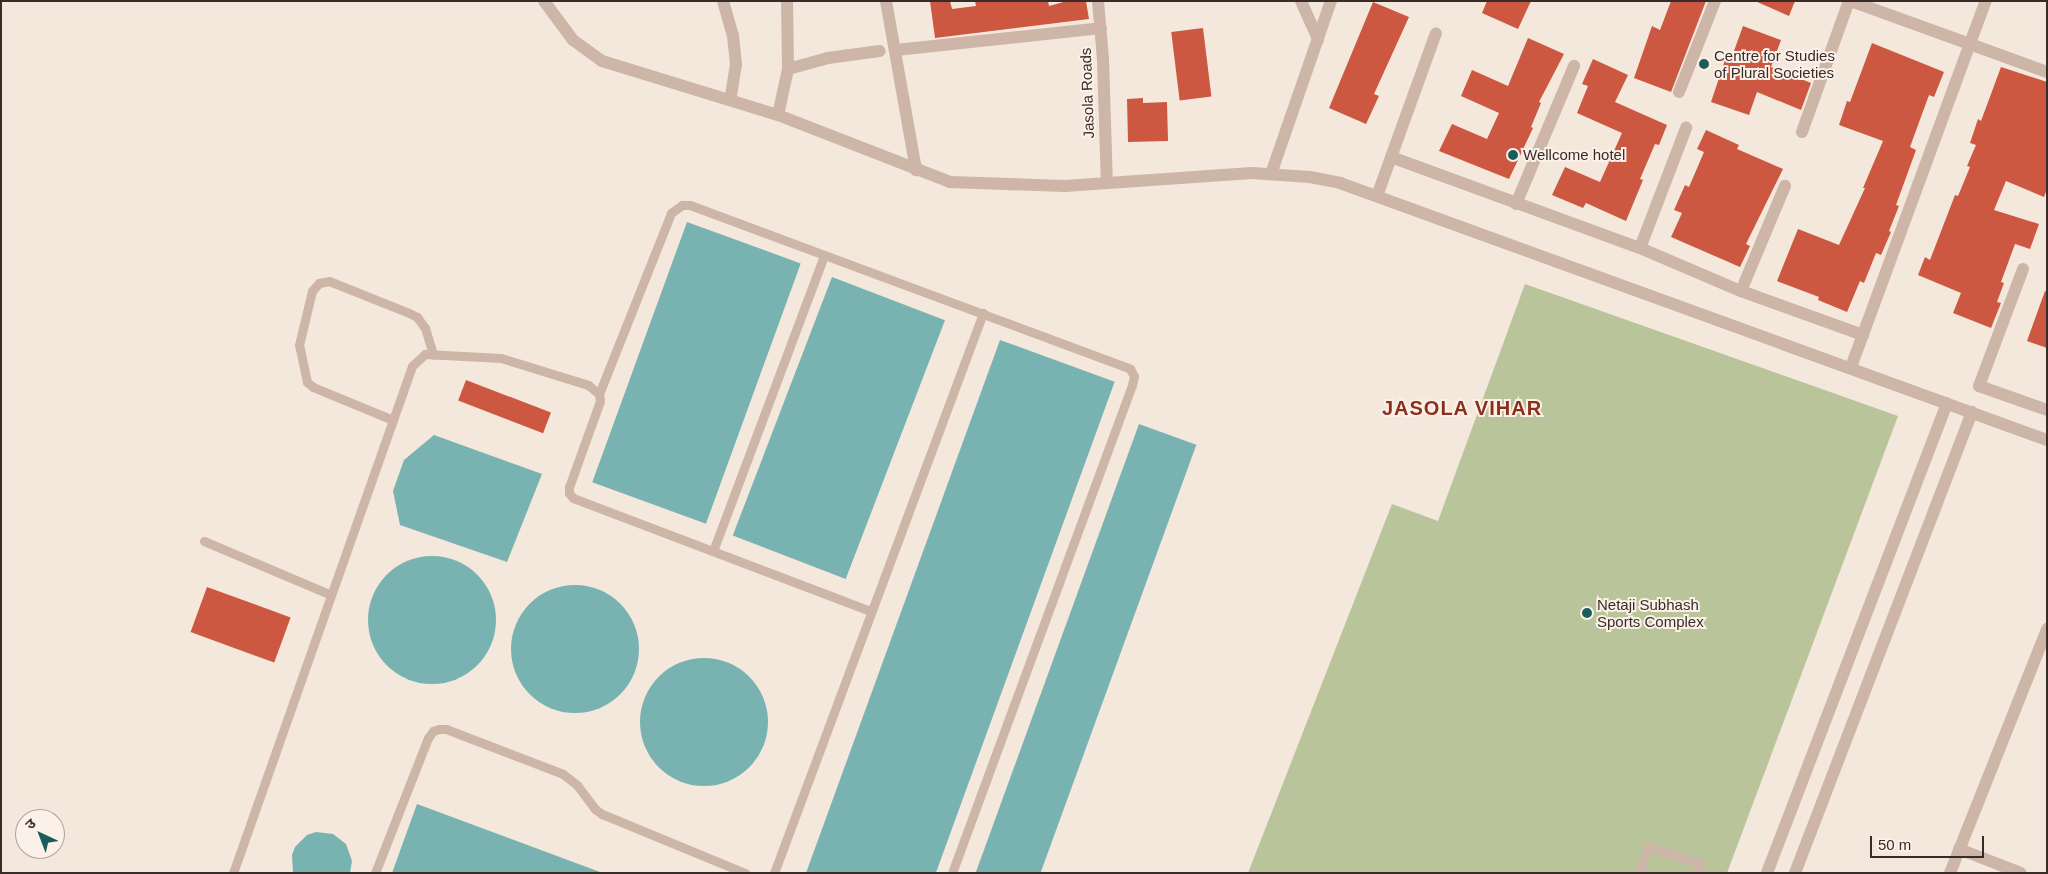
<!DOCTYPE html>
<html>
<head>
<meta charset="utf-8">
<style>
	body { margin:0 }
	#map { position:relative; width:2048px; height:874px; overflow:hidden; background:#f4e7dc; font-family:Arial,"Noto Sans Devanagari",sans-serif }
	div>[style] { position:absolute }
	.green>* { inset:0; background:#b9c49b }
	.water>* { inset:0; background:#79b3b1; transform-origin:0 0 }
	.round { border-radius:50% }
	.building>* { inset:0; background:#cd5841; transform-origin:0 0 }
	.service>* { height:9px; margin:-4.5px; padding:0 4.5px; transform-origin:4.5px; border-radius:4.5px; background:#cdb5a7 }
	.minor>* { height:12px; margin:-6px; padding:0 6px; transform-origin:6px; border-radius:6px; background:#cdb5a7 }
	.tertiary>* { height:12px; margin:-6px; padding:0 6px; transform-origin:6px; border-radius:6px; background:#cdb5a7 }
	.dots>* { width:14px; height:14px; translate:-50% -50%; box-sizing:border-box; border:2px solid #fbf1e9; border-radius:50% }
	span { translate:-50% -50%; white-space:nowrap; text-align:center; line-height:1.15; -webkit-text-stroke:4px #fbf1e9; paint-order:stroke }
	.poi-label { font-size:15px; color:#392c28 }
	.left { translate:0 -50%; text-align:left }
	.street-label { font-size:15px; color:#392c28 }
	.district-label { font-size:20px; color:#8d2e1c; font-weight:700; letter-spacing:1px }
	.frame { position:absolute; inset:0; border:2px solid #392c28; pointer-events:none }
	.north { position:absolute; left:15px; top:809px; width:50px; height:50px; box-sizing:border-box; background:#fbf1e9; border:1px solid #ada29c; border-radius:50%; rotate:317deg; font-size:14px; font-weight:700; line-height:20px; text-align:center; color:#392c28 }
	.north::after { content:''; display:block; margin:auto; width:18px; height:22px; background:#1b5d5c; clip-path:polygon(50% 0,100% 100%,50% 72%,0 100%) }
	.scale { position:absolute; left:1870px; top:836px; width:114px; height:22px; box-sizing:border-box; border:2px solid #392c28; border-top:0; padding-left:6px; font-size:15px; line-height:18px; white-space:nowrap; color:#392c28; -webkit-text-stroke:4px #fbf1e9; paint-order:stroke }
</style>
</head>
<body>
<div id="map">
	<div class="green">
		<i style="clip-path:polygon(1525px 284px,1898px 416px,1727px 873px,1248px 873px,1392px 504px,1438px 521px)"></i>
	</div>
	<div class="water">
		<i style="left:687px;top:222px;width:121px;height:277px;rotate:20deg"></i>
		<i style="left:832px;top:277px;width:121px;height:277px;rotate:21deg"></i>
		<i style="left:1000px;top:340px;width:122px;height:568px;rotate:20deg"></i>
		<i style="left:1139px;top:424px;width:61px;height:479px;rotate:20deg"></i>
		<i style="clip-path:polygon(434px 435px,542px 474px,507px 562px,400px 525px,393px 491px,404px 460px)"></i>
		<i class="round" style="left:368px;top:556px;width:128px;height:128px"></i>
		<i class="round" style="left:511px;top:585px;width:128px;height:128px"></i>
		<i class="round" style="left:640px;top:658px;width:128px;height:128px"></i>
		<i style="clip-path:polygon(417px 804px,600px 872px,392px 873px)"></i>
		<i style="clip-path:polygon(316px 832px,333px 834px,346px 844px,352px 861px,350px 873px,293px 873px,292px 855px,295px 847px,307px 835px)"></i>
	</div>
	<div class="building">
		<i style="clip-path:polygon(930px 1px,950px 1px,952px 9px,976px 6px,975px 1px,1048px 1px,1049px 6px,1067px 1px,1086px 1px,1089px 19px,935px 38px)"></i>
		<i style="clip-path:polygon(1487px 1px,1531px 1px,1518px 29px,1482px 13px)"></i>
		<i style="clip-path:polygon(1671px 1px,1706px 1px,1671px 92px,1634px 78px,1652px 26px,1660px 30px)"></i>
		<i style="clip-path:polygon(1755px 1px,1795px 1px,1789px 16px)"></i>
		<i style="clip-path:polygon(1373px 2px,1409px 17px,1374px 94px,1379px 96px,1366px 124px,1329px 108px)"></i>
		<i style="clip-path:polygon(1743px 26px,1781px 40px,1771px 67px,1811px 83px,1801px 110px,1757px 92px,1749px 115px,1711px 102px,1725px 60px,1730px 62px)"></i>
		<i style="left:1203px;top:28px;width:69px;height:32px;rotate:83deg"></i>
		<i style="clip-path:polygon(1528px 38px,1564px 54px,1539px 102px,1541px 103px,1531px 127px,1533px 128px,1509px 179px,1439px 151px,1452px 124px,1487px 139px,1499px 113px,1461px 96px,1472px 70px,1508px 86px)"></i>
		<i style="clip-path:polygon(1872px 43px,1944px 72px,1934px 97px,1929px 95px,1910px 147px,1916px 150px,1896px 205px,1899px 206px,1889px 231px,1891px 232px,1881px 255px,1876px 253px,1864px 283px,1860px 281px,1847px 312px,1818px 300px,1819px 297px,1777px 281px,1798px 229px,1839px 245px,1865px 188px,1863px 188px,1883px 141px,1839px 125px,1847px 101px,1850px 102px)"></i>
		<i style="clip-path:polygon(1593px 59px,1628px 75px,1615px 102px,1667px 125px,1659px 145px,1655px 144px,1640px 179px,1643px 180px,1626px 221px,1586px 203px,1583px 208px,1552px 195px,1565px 167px,1600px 182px,1622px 133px,1577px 113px,1588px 86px,1582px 84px)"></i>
		<i style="clip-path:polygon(2001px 67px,2047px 82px,2047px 189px,2044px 197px,2006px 181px,1994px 210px,2039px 224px,2030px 249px,2015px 244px,2001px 282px,2004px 283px,1997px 302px,2001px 303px,1991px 328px,1953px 313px,1961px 293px,1918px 275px,1925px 257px,1930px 260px,1955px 195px,1958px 196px,1970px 167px,1967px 166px,1976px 145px,1970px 143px,1978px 119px,1981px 121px)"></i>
		<i style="clip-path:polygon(1143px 98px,1143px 103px,1167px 102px,1168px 141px,1128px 142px,1127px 99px)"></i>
		<i style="clip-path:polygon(1706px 130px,1739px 145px,1737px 149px,1783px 169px,1746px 244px,1750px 246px,1740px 267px,1671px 237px,1682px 213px,1674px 210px,1685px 185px,1689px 187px,1704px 152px,1697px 149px)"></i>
		<i style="clip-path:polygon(2045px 291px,2047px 292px,2047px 348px,2027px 341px)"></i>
		<i style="left:466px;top:380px;width:91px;height:22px;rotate:21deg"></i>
		<i style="left:207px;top:587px;width:89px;height:48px;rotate:20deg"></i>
	</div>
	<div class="service">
		<i style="left:599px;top:394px;width:195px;rotate:-68.3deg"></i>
		<i style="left:671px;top:213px;width:14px;rotate:-36deg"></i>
		<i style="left:682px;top:205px;width:8px"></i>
		<i style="left:690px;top:205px;width:470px;rotate:20.4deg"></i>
		<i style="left:1130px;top:369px;width:8px;rotate:60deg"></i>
		<i style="left:1134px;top:376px;width:9px;rotate:103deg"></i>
		<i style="left:1132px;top:385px;width:520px;rotate:110.25deg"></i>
		<i style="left:393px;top:420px;width:87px;rotate:-157.6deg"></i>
		<i style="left:313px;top:387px;width:8px;rotate:-140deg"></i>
		<i style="left:307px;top:382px;width:38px;rotate:-102deg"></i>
		<i style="left:299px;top:345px;width:56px;rotate:-76.5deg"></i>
		<i style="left:312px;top:291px;width:11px;rotate:-49deg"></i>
		<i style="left:319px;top:283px;width:10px;rotate:-11deg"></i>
		<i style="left:329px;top:281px;width:86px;rotate:21.8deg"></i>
		<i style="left:409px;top:313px;width:9px;rotate:27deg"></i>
		<i style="left:417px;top:317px;width:14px;rotate:54deg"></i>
		<i style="left:425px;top:328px;width:28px;rotate:73deg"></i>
		<i style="left:204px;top:541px;width:138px;rotate:23deg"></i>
		<i style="left:713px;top:551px;width:316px;rotate:-69.4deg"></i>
		<i style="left:233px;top:873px;width:538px;rotate:-70.55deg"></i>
		<i style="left:412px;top:366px;width:18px;rotate:-43deg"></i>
		<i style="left:425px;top:354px;width:76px;rotate:3deg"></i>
		<i style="left:501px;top:358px;width:91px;rotate:17.2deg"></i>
		<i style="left:588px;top:385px;width:14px;rotate:39deg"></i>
		<i style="left:599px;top:394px;width:7px;rotate:82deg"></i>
		<i style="left:600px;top:401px;width:91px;rotate:109.8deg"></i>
		<i style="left:569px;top:487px;width:6px;rotate:90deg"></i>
		<i style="left:569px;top:493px;width:6px;rotate:51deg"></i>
		<i style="left:573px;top:498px;width:318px;rotate:20.8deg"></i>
		<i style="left:375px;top:873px;width:145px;rotate:-68.6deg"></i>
		<i style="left:428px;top:738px;width:9px;rotate:-54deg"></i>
		<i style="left:433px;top:731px;width:6px;rotate:-18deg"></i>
		<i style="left:439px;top:729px;width:7px"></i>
		<i style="left:446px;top:729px;width:125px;rotate:21deg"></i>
		<i style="left:563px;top:774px;width:18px;rotate:38deg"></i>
		<i style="left:577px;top:785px;width:30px;rotate:53deg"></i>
		<i style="left:595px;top:809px;width:9px;rotate:36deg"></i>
		<i style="left:602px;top:814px;width:155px;rotate:22.4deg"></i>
		<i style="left:774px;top:873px;width:598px;rotate:-69.53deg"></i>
		<i style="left:1639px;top:873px;width:28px;rotate:-71deg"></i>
		<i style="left:1648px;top:847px;width:54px;rotate:17.1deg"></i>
		<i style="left:1700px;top:863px;width:10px;rotate:107deg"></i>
	</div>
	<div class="minor">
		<i style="left:723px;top:1px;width:36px;rotate:74deg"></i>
		<i style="left:733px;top:36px;width:28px;rotate:84deg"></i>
		<i style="left:736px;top:64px;width:36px;rotate:99deg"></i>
		<i style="left:886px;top:1px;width:172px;rotate:79.9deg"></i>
		<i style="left:1098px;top:1px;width:58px;rotate:85.1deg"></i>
		<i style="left:1103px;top:59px;width:124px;rotate:88.2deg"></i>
		<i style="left:1301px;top:1px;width:42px;rotate:65.9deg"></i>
		<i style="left:1851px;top:1px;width:208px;rotate:19.9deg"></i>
		<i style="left:896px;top:50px;width:206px;rotate:-6.1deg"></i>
		<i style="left:788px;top:69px;width:41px;rotate:-15.4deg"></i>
		<i style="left:828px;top:58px;width:52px;rotate:-7.7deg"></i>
		<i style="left:1679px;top:92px;width:98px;rotate:-68.4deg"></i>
		<i style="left:778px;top:115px;width:47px;rotate:-77.7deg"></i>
		<i style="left:788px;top:69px;width:68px;rotate:-90.8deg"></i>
		<i style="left:1802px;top:132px;width:139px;rotate:-70.3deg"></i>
		<i style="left:1391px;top:157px;width:265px;rotate:20.1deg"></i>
		<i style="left:1640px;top:248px;width:110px;rotate:23.1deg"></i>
		<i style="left:1741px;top:291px;width:130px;rotate:19.8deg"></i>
		<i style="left:1271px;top:174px;width:183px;rotate:-70.9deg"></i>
		<i style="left:1377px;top:196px;width:173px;rotate:-70.1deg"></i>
		<i style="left:1516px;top:204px;width:150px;rotate:-67.2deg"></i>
		<i style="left:1640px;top:248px;width:129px;rotate:-69deg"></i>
		<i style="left:2023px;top:269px;width:125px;rotate:110.6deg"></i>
		<i style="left:1979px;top:386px;width:72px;rotate:19.4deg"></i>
		<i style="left:1741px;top:291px;width:114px;rotate:-67.3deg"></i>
		<i style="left:1851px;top:367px;width:390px;rotate:-69.8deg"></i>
		<i style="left:1959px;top:849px;width:66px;rotate:21.2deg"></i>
		<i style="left:1950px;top:873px;width:263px;rotate:-68.3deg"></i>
	</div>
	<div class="tertiary">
		<i style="left:544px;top:1px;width:49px;rotate:53.4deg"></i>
		<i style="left:573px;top:40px;width:36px;rotate:36deg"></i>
		<i style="left:602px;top:61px;width:184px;rotate:17.1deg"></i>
		<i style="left:778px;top:115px;width:185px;rotate:21.3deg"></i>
		<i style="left:950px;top:182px;width:115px;rotate:2deg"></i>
		<i style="left:1065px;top:186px;width:187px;rotate:-4deg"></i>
		<i style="left:1252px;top:173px;width:58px;rotate:3.9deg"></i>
		<i style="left:1310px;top:177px;width:31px;rotate:11deg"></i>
		<i style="left:1340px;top:183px;width:752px;rotate:19.98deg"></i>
		<i style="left:1767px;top:873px;width:503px;rotate:-69.04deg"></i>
		<i style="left:1795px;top:873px;width:494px;rotate:-69deg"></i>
	</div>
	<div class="dots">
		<i style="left:1704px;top:64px;background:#1b5d5c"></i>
		<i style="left:1513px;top:155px;background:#1b5d5c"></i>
		<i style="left:1587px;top:613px;background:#1b5d5c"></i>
	</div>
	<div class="poi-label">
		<span class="left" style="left:1714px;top:64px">Centre for Studies<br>of Plural Societies</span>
		<span class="left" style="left:1523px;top:155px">Wellcome hotel</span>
		<span class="left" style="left:1597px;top:613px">Netaji Subhash<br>Sports Complex</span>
	</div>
	<div class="street-label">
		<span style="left:1087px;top:93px;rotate:-92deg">Jasola Roads</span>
	</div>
	<div class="district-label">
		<span style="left:1462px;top:408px">JASOLA VIHAR</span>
	</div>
	<div class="frame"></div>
	<div class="north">उ</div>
	<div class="scale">50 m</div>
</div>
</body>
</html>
